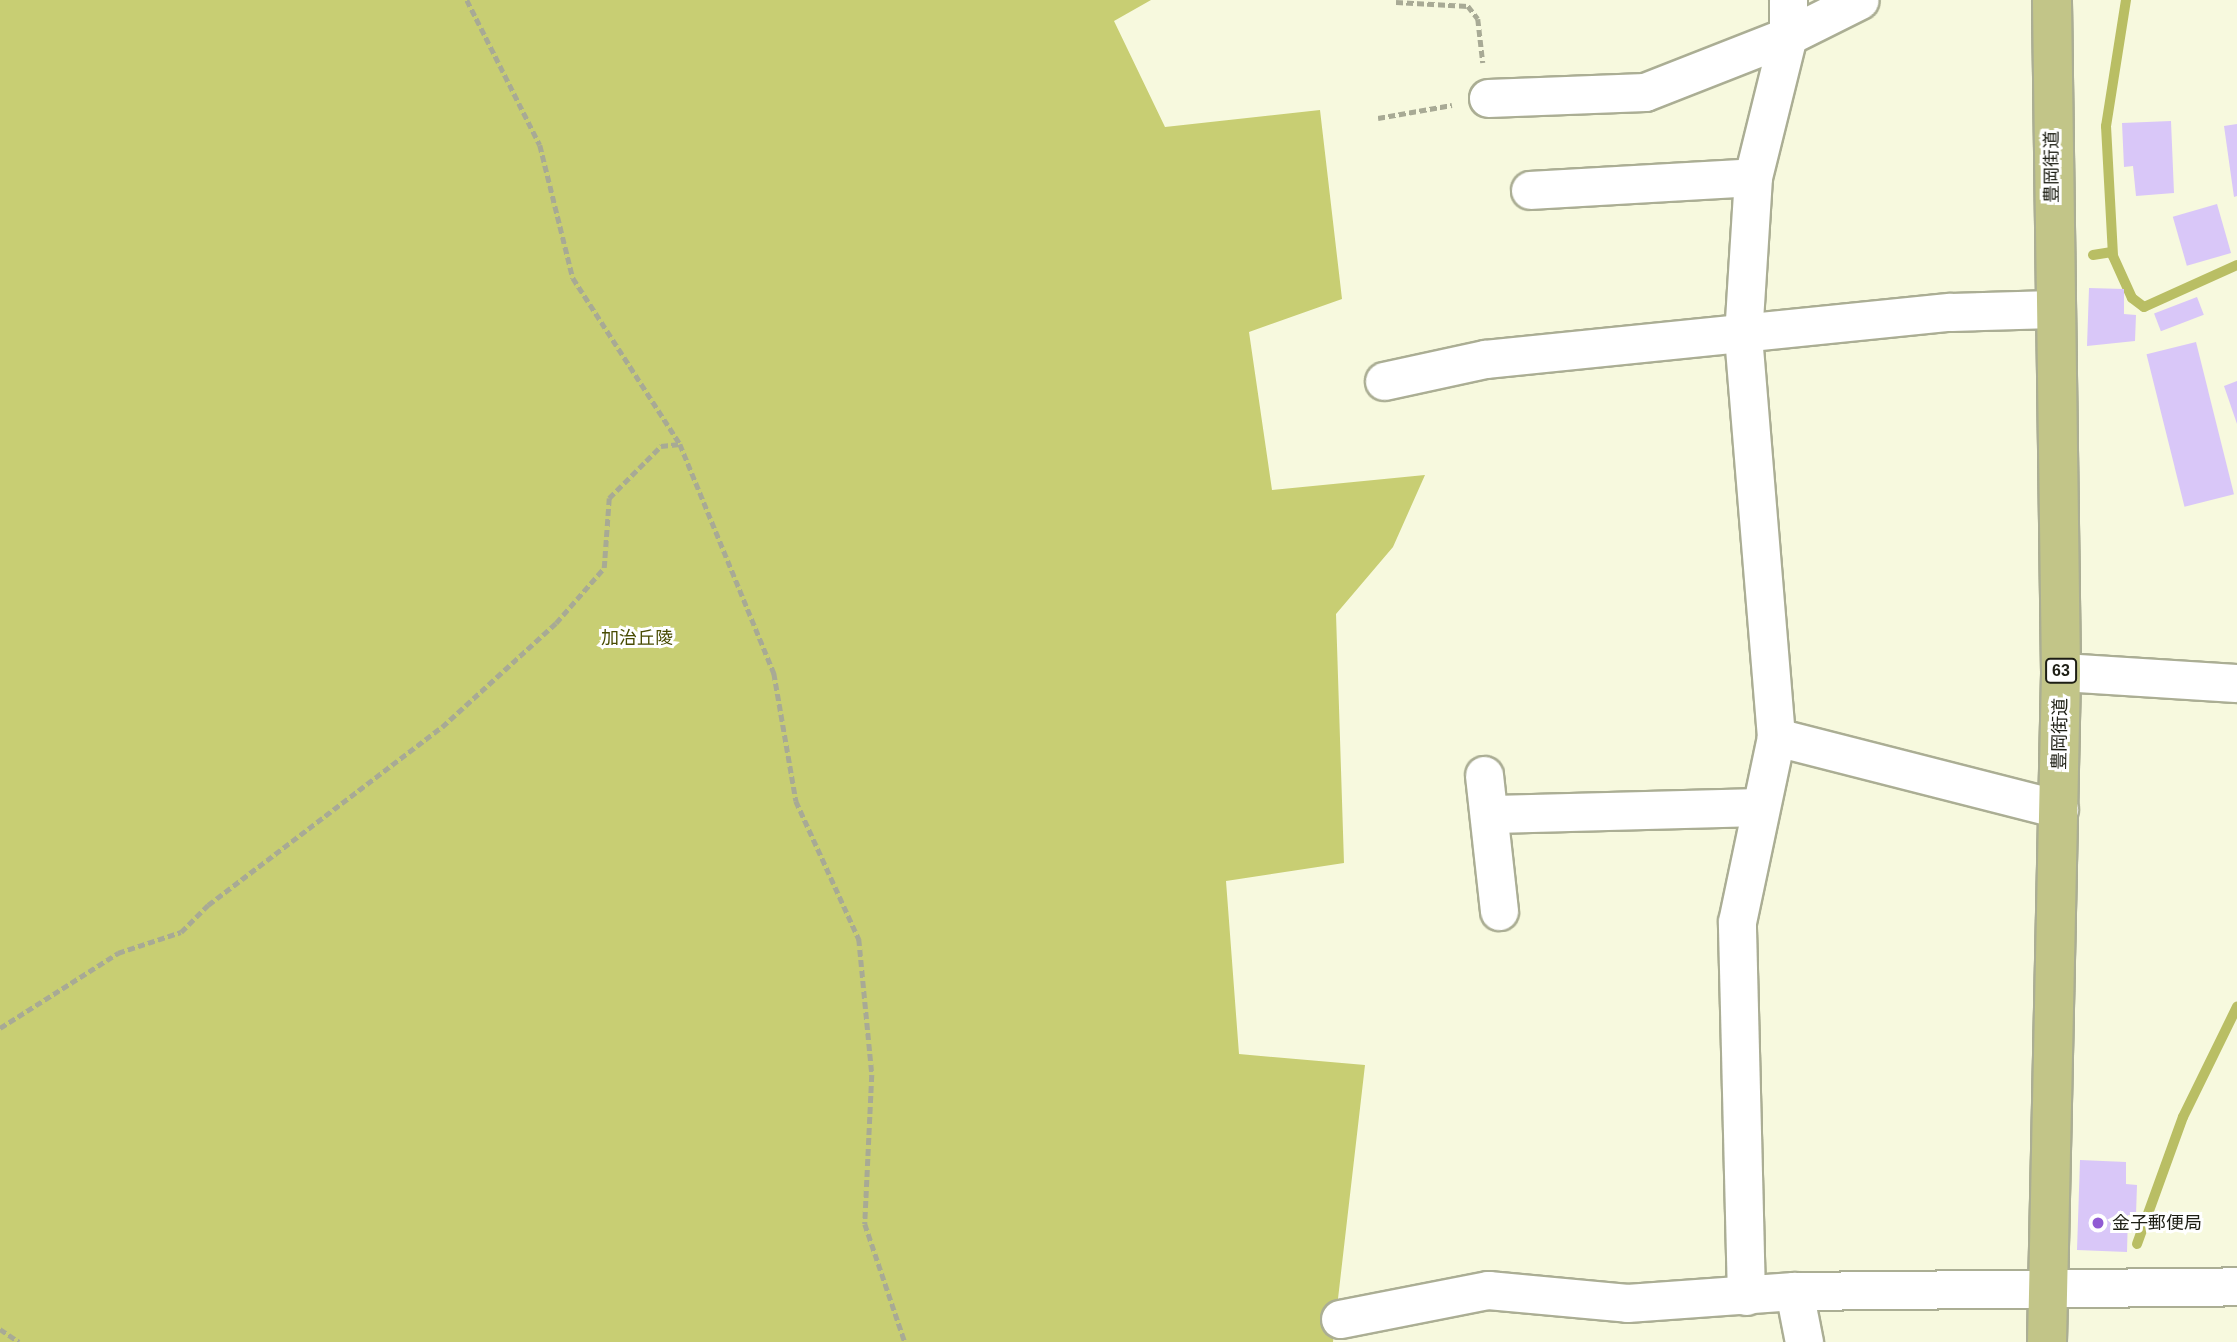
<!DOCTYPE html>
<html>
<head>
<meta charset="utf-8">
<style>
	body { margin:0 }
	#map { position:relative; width:2237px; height:1342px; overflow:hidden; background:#f7f9de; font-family:Arial,"Noto Sans JP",sans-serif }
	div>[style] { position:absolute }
	.forest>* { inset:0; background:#c8ce73 }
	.stream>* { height:10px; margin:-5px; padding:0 5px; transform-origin:5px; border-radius:5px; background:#b9be64 }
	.building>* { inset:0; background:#d9c7f8; transform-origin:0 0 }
	.path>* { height:4.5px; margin-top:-2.25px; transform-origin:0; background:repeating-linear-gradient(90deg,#a8aa95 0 7px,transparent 0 10.5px) }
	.roads { filter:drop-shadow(2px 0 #abae94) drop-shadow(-2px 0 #abae94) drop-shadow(0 2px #abae94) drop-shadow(0 -2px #abae94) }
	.minor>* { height:37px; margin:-18.5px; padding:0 18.5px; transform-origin:18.5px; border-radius:18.5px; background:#fff }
	.major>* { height:38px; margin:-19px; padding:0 19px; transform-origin:19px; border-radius:19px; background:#c2c588 }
	.dots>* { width:19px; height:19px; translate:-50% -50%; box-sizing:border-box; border:4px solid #fff; border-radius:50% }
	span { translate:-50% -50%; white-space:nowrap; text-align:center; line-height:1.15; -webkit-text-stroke:6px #fff; paint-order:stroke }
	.shield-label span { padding:2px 5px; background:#fff; border:2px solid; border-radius:5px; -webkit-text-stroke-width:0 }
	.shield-label { font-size:16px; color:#1d1e14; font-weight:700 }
	.street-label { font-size:18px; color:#1d1e14 }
	.park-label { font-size:18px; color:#484b02 }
	.poi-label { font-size:18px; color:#1d1e14 }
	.left { translate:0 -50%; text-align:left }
</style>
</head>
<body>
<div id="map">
	<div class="forest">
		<i style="clip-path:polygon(0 0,1151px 0,1114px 21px,1165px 127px,1320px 110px,1342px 299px,1249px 332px,1272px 490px,1425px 475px,1393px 547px,1336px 614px,1344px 863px,1226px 881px,1239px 1054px,1365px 1065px,1333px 1342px,0 1342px)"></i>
	</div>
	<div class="stream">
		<i style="left:2126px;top:0;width:128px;rotate:99deg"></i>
		<i style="left:2106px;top:126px;width:130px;rotate:86.9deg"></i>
		<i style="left:2113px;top:256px;width:46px;rotate:65.7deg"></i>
		<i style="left:2132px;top:298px;width:15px;rotate:37deg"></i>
		<i style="left:2144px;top:307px;width:102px;rotate:-24.3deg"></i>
		<i style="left:2093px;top:255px;width:19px;rotate:-9deg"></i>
		<i style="left:2137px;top:1244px;width:135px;rotate:-70.1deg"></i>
		<i style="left:2183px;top:1117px;width:123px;rotate:-63.9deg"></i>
	</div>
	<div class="building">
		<i style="clip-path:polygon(2171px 121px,2174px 193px,2136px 196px,2133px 166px,2124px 167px,2122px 123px)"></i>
		<i style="clip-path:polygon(2237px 124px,2237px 196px,2234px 197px,2224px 126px)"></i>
		<i style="left:2217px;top:204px;width:51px;height:46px;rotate:74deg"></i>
		<i style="clip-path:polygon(2089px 288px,2124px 289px,2124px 314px,2136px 315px,2135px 341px,2087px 346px)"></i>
		<i style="left:2197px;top:297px;width:19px;height:46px;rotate:69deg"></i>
		<i style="left:2196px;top:342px;width:157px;height:51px;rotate:76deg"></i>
		<i style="clip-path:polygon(2237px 381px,2237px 424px,2224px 386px)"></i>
		<i style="clip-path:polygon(2080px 1160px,2126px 1162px,2126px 1184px,2137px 1185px,2136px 1215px,2128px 1215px,2127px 1252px,2077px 1250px)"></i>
	</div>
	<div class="path">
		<i style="left:467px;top:0;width:162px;rotate:63.3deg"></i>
		<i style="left:540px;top:145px;width:137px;rotate:76.1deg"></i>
		<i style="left:573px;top:278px;width:197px;rotate:57.2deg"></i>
		<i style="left:680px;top:444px;width:248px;rotate:67.7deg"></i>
		<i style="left:774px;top:673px;width:130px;rotate:80.2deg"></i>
		<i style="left:796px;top:801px;width:152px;rotate:65.5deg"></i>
		<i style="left:859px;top:939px;width:137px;rotate:84.5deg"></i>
		<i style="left:872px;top:1075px;width:149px;rotate:92.7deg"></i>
		<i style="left:865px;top:1224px;width:125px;rotate:71.3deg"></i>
		<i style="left:1396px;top:2px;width:72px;rotate:3.2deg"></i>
		<i style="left:1468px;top:6px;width:16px;rotate:52deg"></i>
		<i style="left:1478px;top:19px;width:44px;rotate:83.5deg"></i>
		<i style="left:1378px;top:118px;width:75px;rotate:-10deg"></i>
		<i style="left:0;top:1028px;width:140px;rotate:-32.4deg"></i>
		<i style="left:118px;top:953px;width:66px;rotate:-18.4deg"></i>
		<i style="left:181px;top:932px;width:38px;rotate:-45deg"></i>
		<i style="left:208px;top:905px;width:294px;rotate:-37.3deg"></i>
		<i style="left:442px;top:727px;width:154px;rotate:-42.4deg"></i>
		<i style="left:556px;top:623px;width:73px;rotate:-48.9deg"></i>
		<i style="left:604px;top:568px;width:70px;rotate:-85.9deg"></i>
		<i style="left:609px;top:498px;width:74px;rotate:-45deg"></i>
		<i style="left:661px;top:446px;width:19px;rotate:-6deg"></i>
		<i style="left:0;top:1329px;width:23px;rotate:34deg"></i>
	</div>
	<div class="roads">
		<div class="minor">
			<i style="left:1488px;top:98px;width:157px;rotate:-2.2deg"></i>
			<i style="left:1645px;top:92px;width:154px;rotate:-21.4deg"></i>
			<i style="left:1788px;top:36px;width:80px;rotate:-26.6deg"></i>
			<i style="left:1530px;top:190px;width:223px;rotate:-3.3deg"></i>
			<i style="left:1384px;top:381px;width:103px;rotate:-12.3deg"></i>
			<i style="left:1485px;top:359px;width:468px;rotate:-5.8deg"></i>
			<i style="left:1951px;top:312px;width:102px;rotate:-1.7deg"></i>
			<i style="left:2061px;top:672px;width:176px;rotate:3.6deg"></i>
			<i style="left:1776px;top:737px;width:292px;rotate:14.3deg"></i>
			<i style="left:1484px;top:775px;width:137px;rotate:83.7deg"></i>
			<i style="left:1493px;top:814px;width:267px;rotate:-1.5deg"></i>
			<i style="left:1794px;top:1291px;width:52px;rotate:78.9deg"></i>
			<i style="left:1746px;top:1296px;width:374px;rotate:-91.4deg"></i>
			<i style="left:1737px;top:922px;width:189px;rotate:-78.1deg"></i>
			<i style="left:1776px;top:737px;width:402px;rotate:-94.7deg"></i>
			<i style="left:1743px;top:336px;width:159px;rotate:-86.4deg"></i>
			<i style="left:1753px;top:177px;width:145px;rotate:-76.1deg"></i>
			<i style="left:1788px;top:36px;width:36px;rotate:-90deg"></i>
			<i style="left:1340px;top:1319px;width:151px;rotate:-11.1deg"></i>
			<i style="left:1488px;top:1290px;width:140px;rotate:5.3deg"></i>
			<i style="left:1627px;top:1303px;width:167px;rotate:-4.1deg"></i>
			<i style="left:1794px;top:1291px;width:443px;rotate:-0.6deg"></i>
		</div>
		<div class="major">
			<i style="left:2047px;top:1342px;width:670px;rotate:-88.8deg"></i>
			<i style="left:2061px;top:672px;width:672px;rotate:-90.77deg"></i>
		</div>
	</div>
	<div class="dots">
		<i style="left:2098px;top:1223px;background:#905ad3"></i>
	</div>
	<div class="shield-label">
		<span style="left:2061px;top:671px">63</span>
	</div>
	<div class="street-label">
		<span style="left:2052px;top:167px;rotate:-90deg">豊岡街道</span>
		<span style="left:2060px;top:734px;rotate:-89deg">豊岡街道</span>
	</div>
	<div class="park-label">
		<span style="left:637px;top:638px">加治丘陵</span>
	</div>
	<div class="poi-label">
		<span class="left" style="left:2112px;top:1223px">金子郵便局</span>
	</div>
</div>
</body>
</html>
